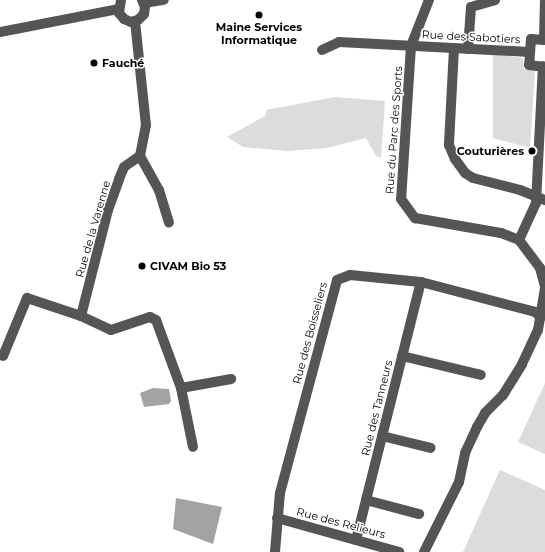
<!DOCTYPE html>
<html>
<head>
<meta charset="utf-8">
<style>
	body { margin:0 }
	#map { position:relative; width:545px; height:552px; overflow:hidden; background:#fff; font-family:Montserrat,sans-serif }
	div>[style] { position:absolute }
	.green>* { inset:0; background:#dcdcdc }
	.water>* { inset:0; background:#a3a3a3 }
	.minor>* { height:10px; margin:-5px; padding:0 5px; transform-origin:5px; border-radius:5px; background:#555 }
	.dots>* { width:11px; height:11px; translate:-50% -50%; box-sizing:border-box; border:2px solid #fff; border-radius:50% }
	span { translate:-50% -50%; white-space:nowrap; text-align:center; line-height:1.15; -webkit-text-stroke:3px #fff; paint-order:stroke }
	.poi-label { font-size:11px; color:#000; font-weight:700 }
	.left { translate:0 -50%; text-align:left }
	.right { translate:-100% -50%; text-align:right }
	.street-label { font-size:11px; color:#000 }
</style>
</head>
<body>
<div id="map">
	<div class="green">
		<i style="clip-path:polygon(493px 54px,523px 58px,524px 69px,535px 71px,530px 148px,493px 138px)"></i>
		<i style="clip-path:polygon(335px 97px,385px 101px,381px 158px,376px 156px,366px 138px,327px 148px,288px 151px,243px 147px,227px 137px,265px 116px,266px 110px)"></i>
		<i style="clip-path:polygon(545px 383px,545px 454px,518px 442px)"></i>
		<i style="clip-path:polygon(500px 470px,545px 490px,545px 552px,463px 552px)"></i>
	</div>
	<div class="water">
		<i style="clip-path:polygon(153px 388px,169px 389px,171px 401px,169px 404px,144px 407px,140px 393px)"></i>
		<i style="clip-path:polygon(176px 498px,222px 507px,213px 544px,173px 529px)"></i>
	</div>
	<div class="minor">
		<i style="left:121px;top:0;width:13px;rotate:99deg"></i>
		<i style="left:119px;top:13px;width:8px;rotate:50deg"></i>
		<i style="left:124px;top:19px;width:8px;rotate:23deg"></i>
		<i style="left:131px;top:22px;width:7px;rotate:-16deg"></i>
		<i style="left:138px;top:20px;width:8px;rotate:-45deg"></i>
		<i style="left:144px;top:14px;width:7px;rotate:-82deg"></i>
		<i style="left:145px;top:7px;width:8px;rotate:-113deg"></i>
		<i style="left:429px;top:0;width:49px;rotate:111.4deg"></i>
		<i style="left:411px;top:46px;width:153px;rotate:93.7deg"></i>
		<i style="left:401px;top:199px;width:24px;rotate:54deg"></i>
		<i style="left:415px;top:218px;width:87px;rotate:9.9deg"></i>
		<i style="left:501px;top:233px;width:19px;rotate:21deg"></i>
		<i style="left:519px;top:240px;width:35px;rotate:53deg"></i>
		<i style="left:540px;top:268px;width:20px;rotate:75deg"></i>
		<i style="left:144px;top:3px;width:20px;rotate:-9deg"></i>
		<i style="left:135px;top:21px;width:105px;rotate:84deg"></i>
		<i style="left:146px;top:125px;width:32px;rotate:101deg"></i>
		<i style="left:140px;top:156px;width:39px;rotate:61deg"></i>
		<i style="left:159px;top:190px;width:34px;rotate:73deg"></i>
		<i style="left:0;top:32px;width:120px;rotate:-11deg"></i>
		<i style="left:544px;top:40px;width:40px;rotate:-88.6deg"></i>
		<i style="left:545px;top:40px;width:14px;rotate:-176deg"></i>
		<i style="left:531px;top:39px;width:26px;rotate:94deg"></i>
		<i style="left:529px;top:65px;width:16px;rotate:7deg"></i>
		<i style="left:454px;top:48px;width:97px;rotate:93deg"></i>
		<i style="left:449px;top:145px;width:15px;rotate:67deg"></i>
		<i style="left:455px;top:159px;width:17px;rotate:54deg"></i>
		<i style="left:465px;top:173px;width:9px;rotate:32deg"></i>
		<i style="left:473px;top:178px;width:49px;rotate:14.3deg"></i>
		<i style="left:520px;top:190px;width:27px;rotate:22deg"></i>
		<i style="left:468px;top:49px;width:42px;rotate:-85.9deg"></i>
		<i style="left:471px;top:7px;width:25px;rotate:-16deg"></i>
		<i style="left:322px;top:50px;width:19px;rotate:-25deg"></i>
		<i style="left:339px;top:42px;width:191px;rotate:3deg"></i>
		<i style="left:519px;top:240px;width:41px;rotate:-65.3deg"></i>
		<i style="left:536px;top:203px;width:137px;rotate:-87.1deg"></i>
		<i style="left:81px;top:316px;width:109px;rotate:-75.7deg"></i>
		<i style="left:108px;top:210px;width:33px;rotate:-70deg"></i>
		<i style="left:119px;top:179px;width:13px;rotate:-67deg"></i>
		<i style="left:124px;top:167px;width:19px;rotate:-35deg"></i>
		<i style="left:3px;top:356px;width:63px;rotate:-67.5deg"></i>
		<i style="left:27px;top:298px;width:57px;rotate:18.4deg"></i>
		<i style="left:81px;top:316px;width:33px;rotate:25deg"></i>
		<i style="left:111px;top:330px;width:41px;rotate:-18.4deg"></i>
		<i style="left:150px;top:317px;width:7px;rotate:27deg"></i>
		<i style="left:156px;top:320px;width:72px;rotate:69.8deg"></i>
		<i style="left:181px;top:388px;width:60px;rotate:78.5deg"></i>
		<i style="left:402px;top:356px;width:81px;rotate:13.5deg"></i>
		<i style="left:181px;top:388px;width:51px;rotate:-10.2deg"></i>
		<i style="left:382px;top:436px;width:50px;rotate:13.8deg"></i>
		<i style="left:366px;top:500px;width:55px;rotate:14.8deg"></i>
		<i style="left:277px;top:518px;width:127px;rotate:15.6deg"></i>
		<i style="left:356px;top:540px;width:266px;rotate:-75.9deg"></i>
		<i style="left:275px;top:552px;width:59px;rotate:-85.2deg"></i>
		<i style="left:280px;top:493px;width:220px;rotate:-75deg"></i>
		<i style="left:337px;top:280px;width:14px;rotate:-21deg"></i>
		<i style="left:350px;top:275px;width:71px;rotate:5.6deg"></i>
		<i style="left:421px;top:282px;width:118px;rotate:14.7deg"></i>
		<i style="left:535px;top:312px;width:8px;rotate:40deg"></i>
		<i style="left:424px;top:552px;width:78px;rotate:-63.4deg"></i>
		<i style="left:459px;top:482px;width:30px;rotate:-78deg"></i>
		<i style="left:465px;top:453px;width:29px;rotate:-65deg"></i>
		<i style="left:477px;top:427px;width:16px;rotate:-60deg"></i>
		<i style="left:485px;top:413px;width:25px;rotate:-45deg"></i>
		<i style="left:503px;top:395px;width:36px;rotate:-58deg"></i>
		<i style="left:522px;top:364px;width:38px;rotate:-65deg"></i>
		<i style="left:538px;top:330px;width:43px;rotate:-80.5deg"></i>
	</div>
	<div class="dots">
		<i style="left:259px;top:15px;background:#000"></i>
		<i style="left:94px;top:63px;background:#000"></i>
		<i style="left:532px;top:151px;background:#000"></i>
		<i style="left:142px;top:266px;background:#000"></i>
	</div>
	<div class="poi-label">
		<span style="left:259px;top:34px">Maine Services<br>Informatique</span>
		<span class="left" style="left:102px;top:63px">Fauché</span>
		<span class="right" style="left:524px;top:151px">Couturières</span>
		<span class="left" style="left:150px;top:266px">CIVAM Bio 53</span>
	</div>
	<div class="street-label">
		<span style="left:471px;top:37px;rotate:3deg">Rue des Sabotiers</span>
		<span style="left:394px;top:130px;rotate:-86deg">Rue du Parc des Sports</span>
		<span style="left:93px;top:229px;rotate:-74deg">Rue de la Varenne</span>
		<span style="left:310px;top:333px;rotate:-75deg">Rue des Boisseliers</span>
		<span style="left:377px;top:408px;rotate:-76deg">Rue des Tanneurs</span>
		<span style="left:341px;top:523px;rotate:15deg">Rue des Relieurs</span>
	</div>
</div>
</body>
</html>
